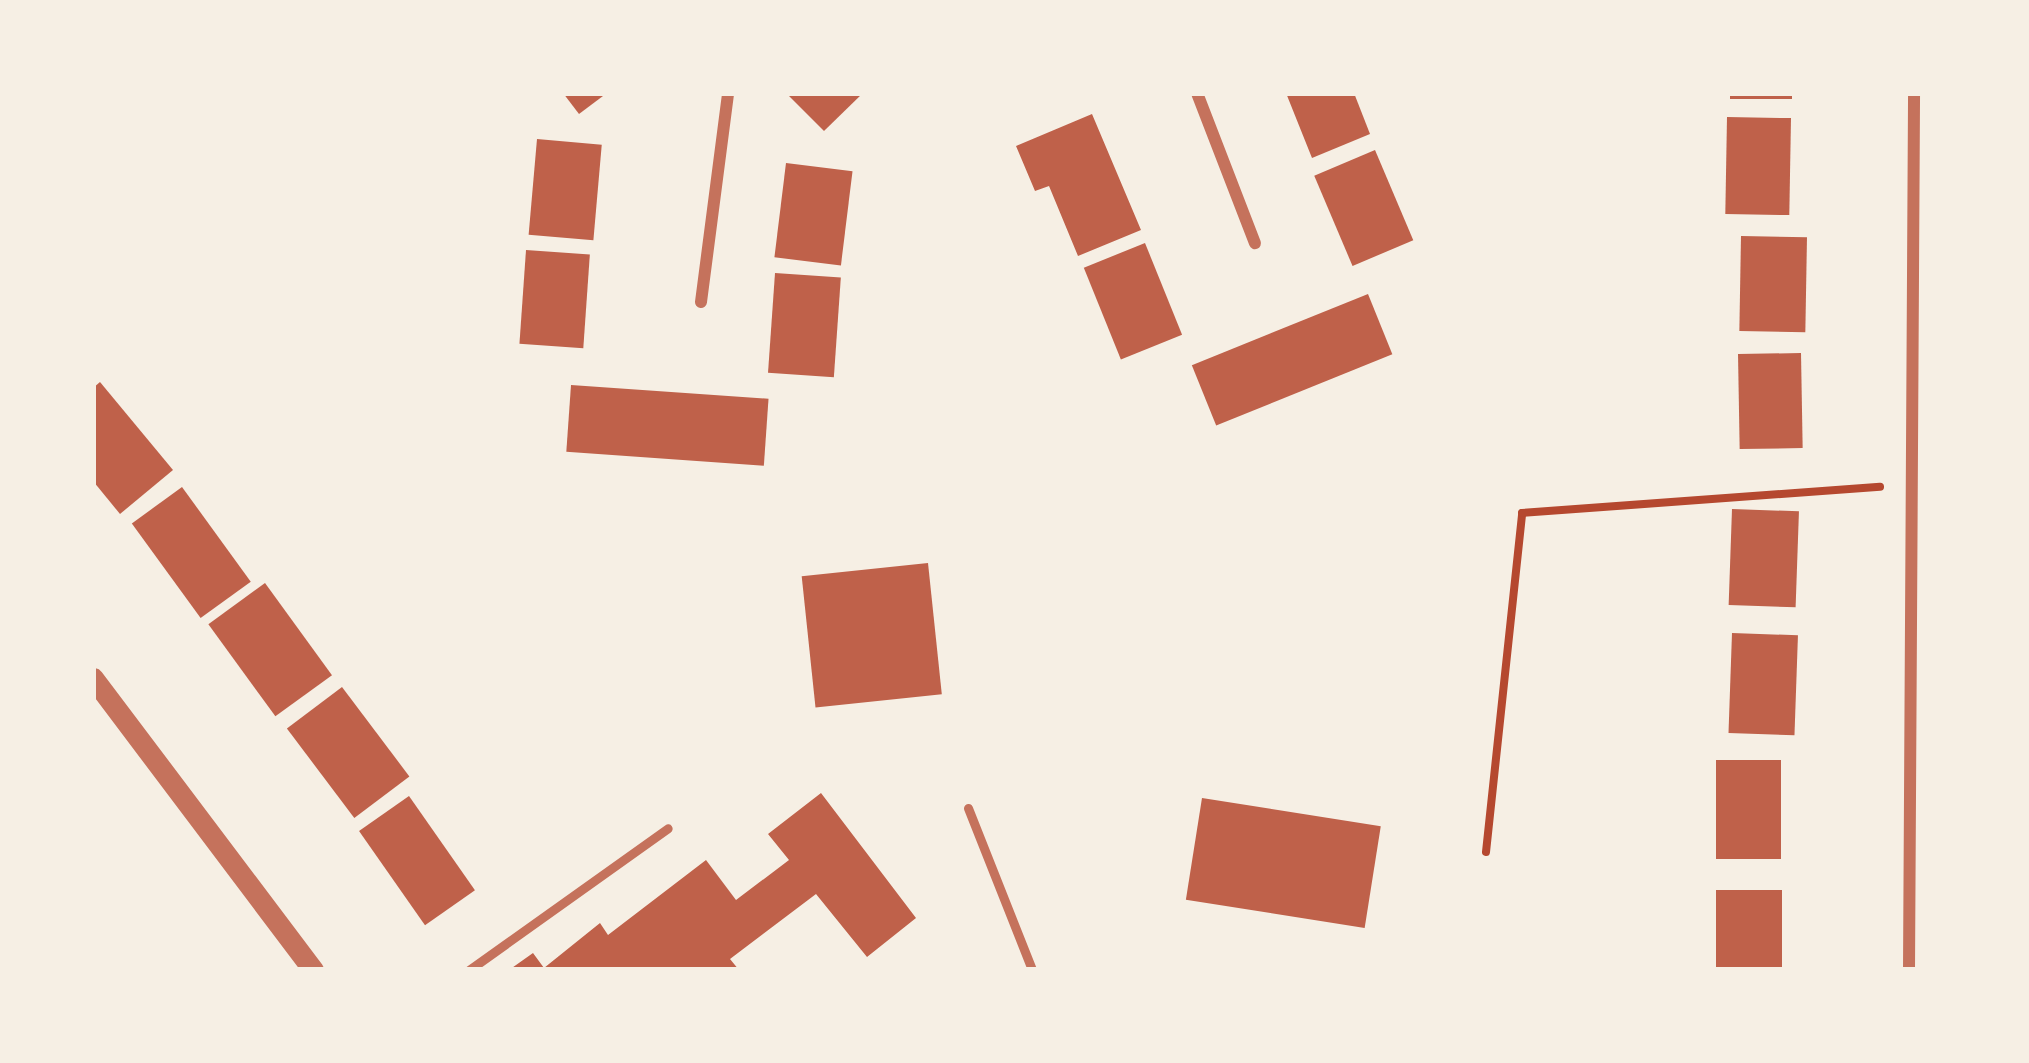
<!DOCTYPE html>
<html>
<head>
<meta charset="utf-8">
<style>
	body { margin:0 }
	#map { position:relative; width:2029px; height:1063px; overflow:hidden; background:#f6efe4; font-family:"PT Sans",sans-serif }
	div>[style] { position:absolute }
	.building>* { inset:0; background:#bf614a; transform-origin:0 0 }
	.path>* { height:8px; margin:-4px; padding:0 4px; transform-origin:4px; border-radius:4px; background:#b5482f }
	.service>* { height:9px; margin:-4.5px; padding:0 4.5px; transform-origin:4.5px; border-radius:4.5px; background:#c5725c }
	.minor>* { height:12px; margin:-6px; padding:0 6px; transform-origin:6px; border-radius:6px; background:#c5725c }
	.tertiary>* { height:21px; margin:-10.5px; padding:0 10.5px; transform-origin:10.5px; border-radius:10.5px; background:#c5725c }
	span { translate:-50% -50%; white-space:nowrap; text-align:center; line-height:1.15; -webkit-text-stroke:9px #f6efe4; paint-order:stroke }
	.frame { position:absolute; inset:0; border:96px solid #f6efe4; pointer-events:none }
</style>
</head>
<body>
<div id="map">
	<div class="building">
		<i style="clip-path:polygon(563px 93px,607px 93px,579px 114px)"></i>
		<i style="clip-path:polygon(786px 93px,863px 93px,824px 131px)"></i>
		<i style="clip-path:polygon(1286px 93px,1354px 93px,1370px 134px,1312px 158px)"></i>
		<i style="left:1730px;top:93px;width:62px;height:6px"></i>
		<i style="clip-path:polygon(1092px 114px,1141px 230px,1078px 256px,1049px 186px,1035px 191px,1016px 146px)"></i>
		<i style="left:1727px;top:117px;width:64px;height:97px;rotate:1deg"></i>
		<i style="left:537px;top:139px;width:65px;height:96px;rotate:5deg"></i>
		<i style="left:1375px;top:150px;width:98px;height:66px;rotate:67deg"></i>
		<i style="left:786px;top:163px;width:67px;height:95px;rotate:7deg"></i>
		<i style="left:1741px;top:236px;width:66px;height:95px;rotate:1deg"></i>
		<i style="left:1145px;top:243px;width:99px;height:66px;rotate:68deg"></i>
		<i style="left:526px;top:250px;width:64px;height:94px;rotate:4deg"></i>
		<i style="left:775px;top:273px;width:66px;height:100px;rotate:4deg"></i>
		<i style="left:1368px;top:294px;width:65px;height:190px;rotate:68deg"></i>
		<i style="left:1801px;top:353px;width:95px;height:63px;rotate:89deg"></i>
		<i style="clip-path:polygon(100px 382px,173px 470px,120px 514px,93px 481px,93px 388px)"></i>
		<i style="left:571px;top:385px;width:198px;height:67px;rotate:4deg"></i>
		<i style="left:182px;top:487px;width:117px;height:62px;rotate:54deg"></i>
		<i style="left:1732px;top:509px;width:67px;height:96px;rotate:2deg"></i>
		<i style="left:928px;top:563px;width:132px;height:127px;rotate:84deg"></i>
		<i style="left:265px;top:583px;width:114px;height:70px;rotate:54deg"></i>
		<i style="left:1732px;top:633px;width:66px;height:100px;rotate:2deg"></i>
		<i style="left:342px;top:687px;width:112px;height:69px;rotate:53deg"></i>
		<i style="left:1716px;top:760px;width:65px;height:99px"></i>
		<i style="clip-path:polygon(821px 793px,916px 918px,867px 957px,816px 894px,730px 959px,739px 970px,509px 970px,533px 953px,544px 968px,600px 923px,608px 935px,706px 860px,736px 900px,789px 860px,768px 834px)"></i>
		<i style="left:409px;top:796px;width:115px;height:61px;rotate:55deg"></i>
		<i style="left:1202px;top:798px;width:181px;height:103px;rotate:9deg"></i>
		<i style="left:1716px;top:890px;width:66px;height:80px"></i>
	</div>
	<div class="path">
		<i style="left:1486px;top:852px;width:341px;rotate:-83.9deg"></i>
		<i style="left:1522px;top:513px;width:359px;rotate:-4.2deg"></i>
	</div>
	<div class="service">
		<i style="left:968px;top:808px;width:174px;rotate:68.4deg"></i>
		<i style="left:469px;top:970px;width:244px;rotate:-35.5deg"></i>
	</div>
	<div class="minor">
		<i style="left:1197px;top:93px;width:161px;rotate:68.9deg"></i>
		<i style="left:701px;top:302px;width:211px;rotate:-82.6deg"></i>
		<i style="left:1909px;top:970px;width:877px;rotate:-89.67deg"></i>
	</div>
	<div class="tertiary">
		<i style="left:93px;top:678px;width:366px;rotate:53deg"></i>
	</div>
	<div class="frame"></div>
</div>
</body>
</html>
